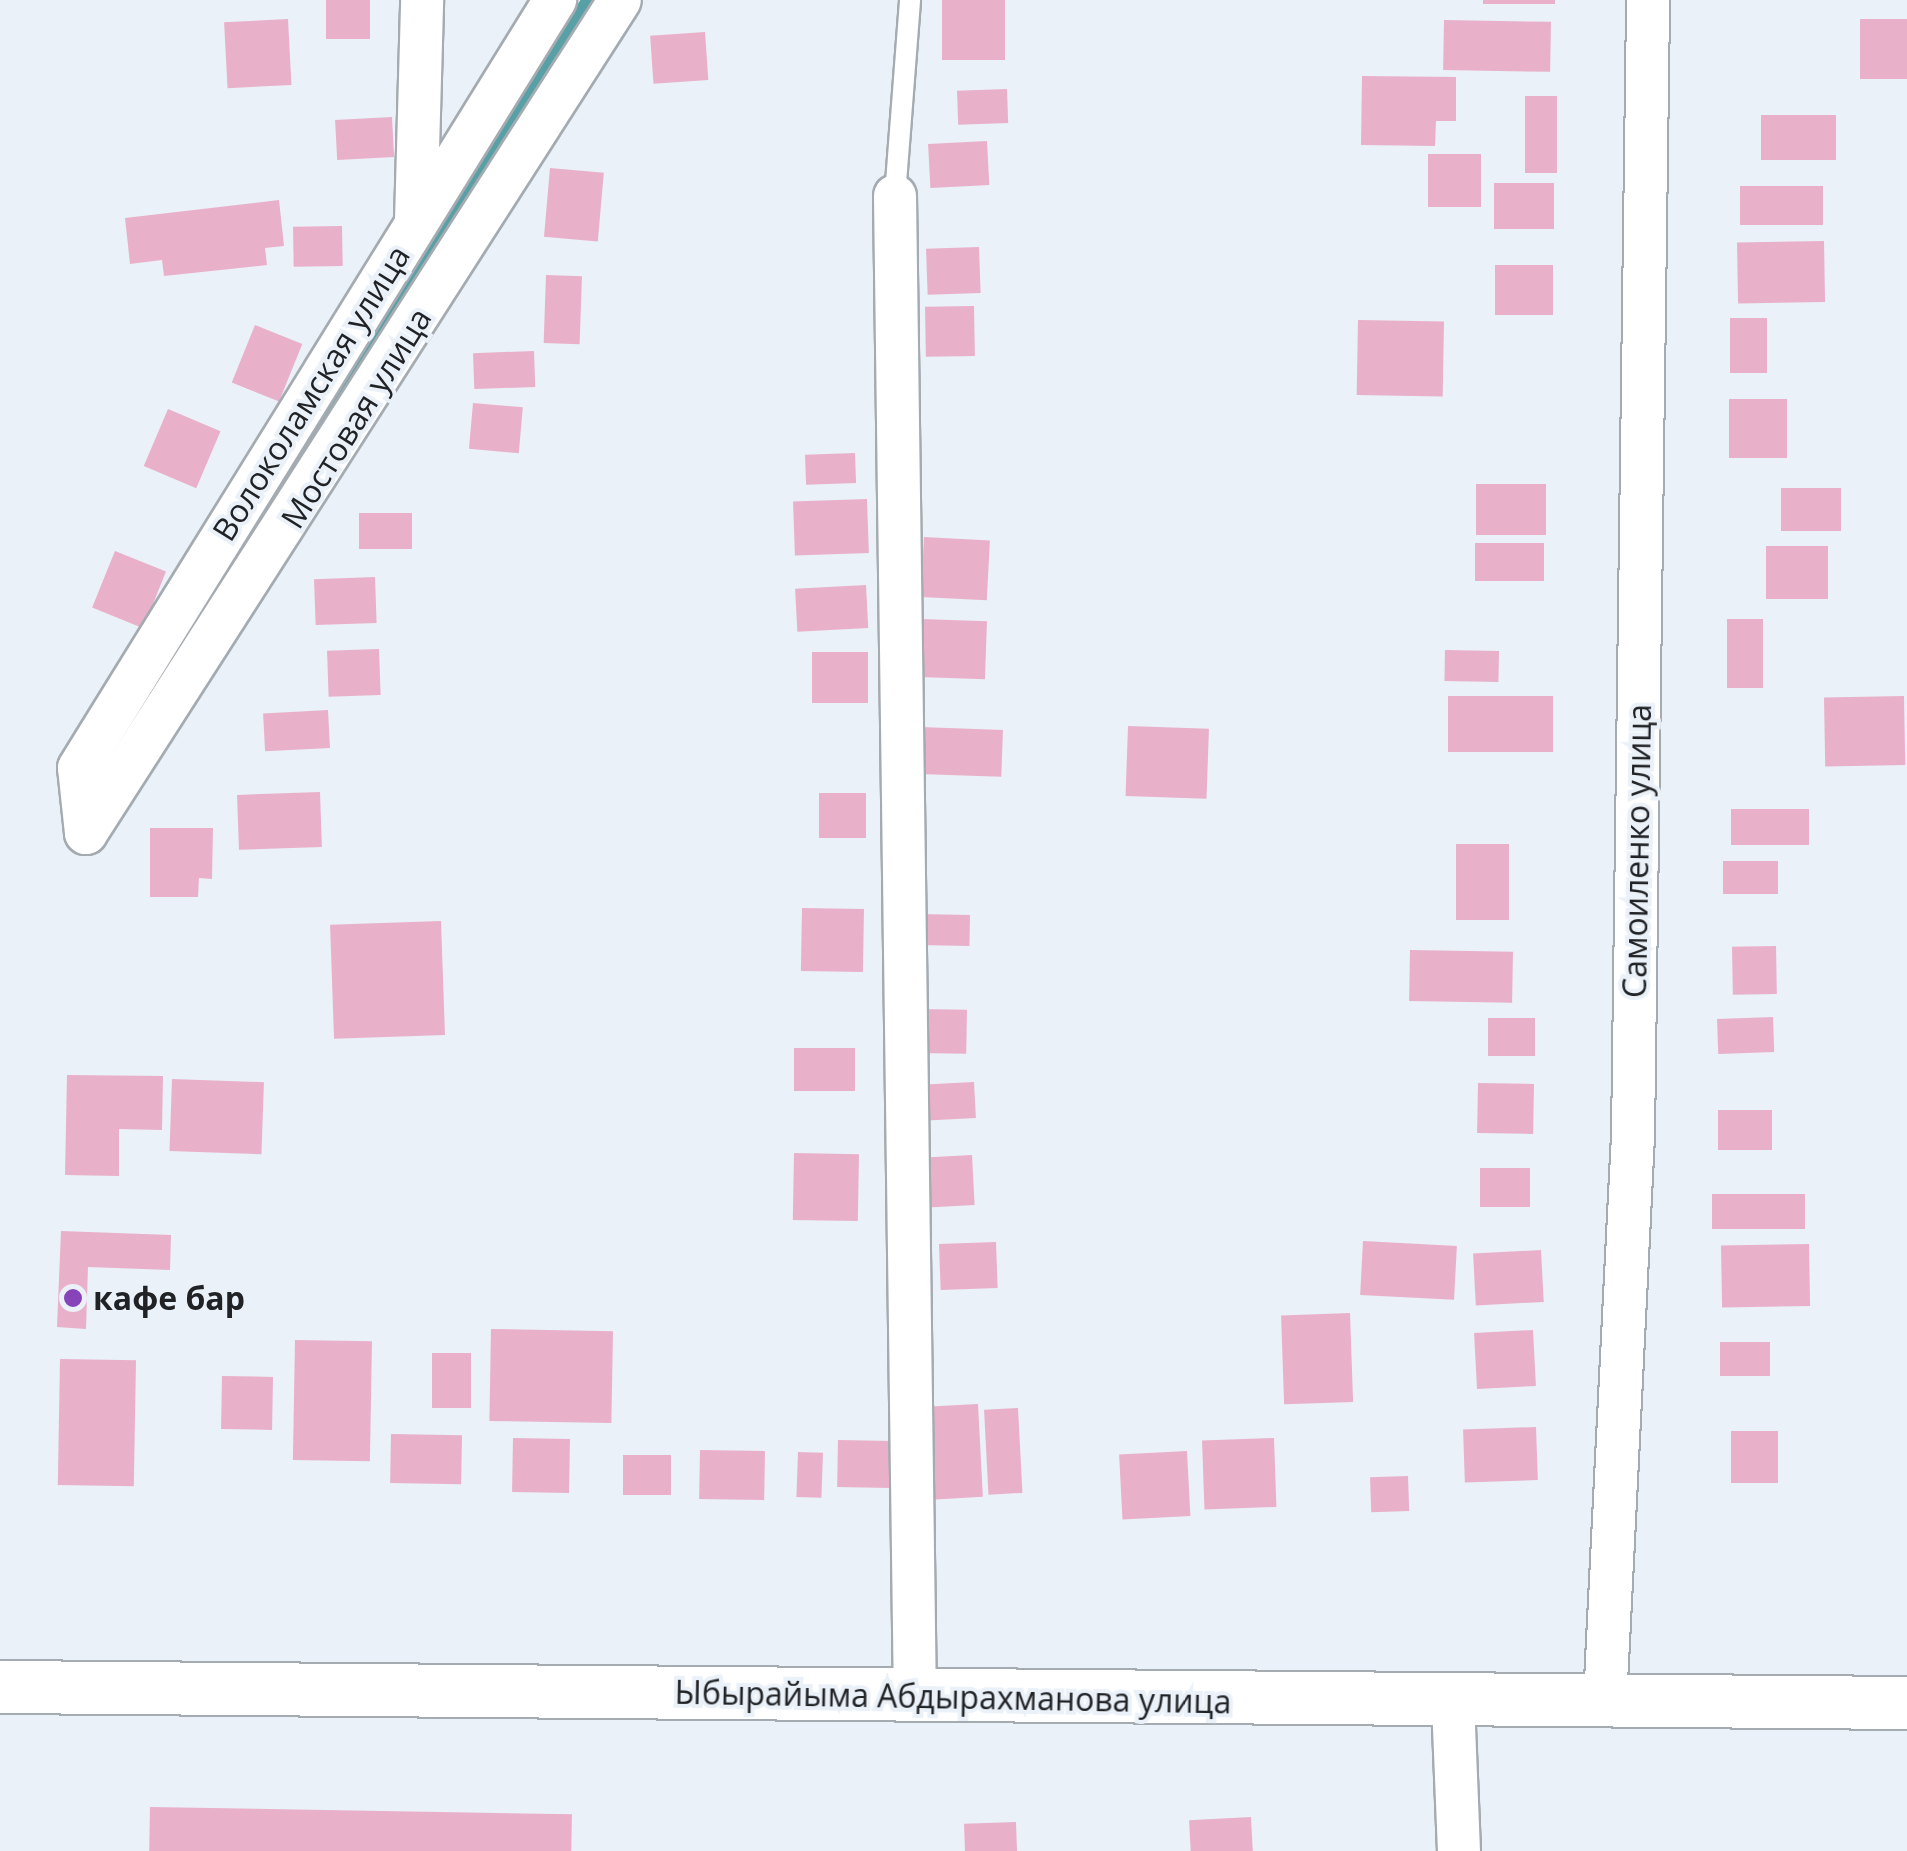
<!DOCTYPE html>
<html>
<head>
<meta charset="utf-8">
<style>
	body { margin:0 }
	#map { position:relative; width:1907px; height:1851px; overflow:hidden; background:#eaf1f8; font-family:"Open Sans",sans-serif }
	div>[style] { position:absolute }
	.stream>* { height:11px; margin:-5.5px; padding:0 5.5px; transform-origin:5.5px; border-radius:5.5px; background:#56a0a6 }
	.building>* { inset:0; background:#e9b0ca; transform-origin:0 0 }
	.roads { filter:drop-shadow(2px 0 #a4abb1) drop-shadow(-2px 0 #a4abb1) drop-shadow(0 2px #a4abb1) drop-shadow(0 -2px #a4abb1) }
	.service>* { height:20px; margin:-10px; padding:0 10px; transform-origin:10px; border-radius:10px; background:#fff }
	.minor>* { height:42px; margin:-21px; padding:0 21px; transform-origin:21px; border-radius:21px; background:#fff }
	.tertiary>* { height:52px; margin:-26px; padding:0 26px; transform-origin:26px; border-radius:26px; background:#fff }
	.dots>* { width:28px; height:28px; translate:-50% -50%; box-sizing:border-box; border:5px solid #eaf1f8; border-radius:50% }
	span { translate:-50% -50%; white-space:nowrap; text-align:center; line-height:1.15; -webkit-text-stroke:8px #eaf1f8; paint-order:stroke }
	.street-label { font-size:32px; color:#202225 }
	.poi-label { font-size:32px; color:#202225; font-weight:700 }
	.left { translate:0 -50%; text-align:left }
</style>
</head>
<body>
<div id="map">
	<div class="stream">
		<i style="left:228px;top:573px;width:676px;rotate:-58deg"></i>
	</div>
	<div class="building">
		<i style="left:326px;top:0;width:44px;height:39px"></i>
		<i style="left:942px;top:0;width:63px;height:60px"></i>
		<i style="left:1483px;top:0;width:72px;height:4px"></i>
		<i style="left:288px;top:19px;width:66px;height:64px;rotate:87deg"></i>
		<i style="left:1860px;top:19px;width:47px;height:60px"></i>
		<i style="left:1444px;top:20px;width:107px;height:50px;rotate:1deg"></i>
		<i style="left:705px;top:32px;width:48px;height:55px;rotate:86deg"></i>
		<i style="clip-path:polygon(1362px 76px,1456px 77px,1456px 121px,1436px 121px,1435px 146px,1361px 145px)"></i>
		<i style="left:1007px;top:89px;width:34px;height:50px;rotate:88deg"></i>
		<i style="left:1525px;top:96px;width:32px;height:77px"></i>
		<i style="left:1761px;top:115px;width:75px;height:45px"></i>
		<i style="left:392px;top:117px;width:40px;height:57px;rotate:87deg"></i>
		<i style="left:987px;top:141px;width:44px;height:59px;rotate:87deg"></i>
		<i style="left:1428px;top:154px;width:53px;height:53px"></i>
		<i style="left:550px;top:168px;width:54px;height:69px;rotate:5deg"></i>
		<i style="left:1494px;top:183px;width:60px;height:46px"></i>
		<i style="left:1740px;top:186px;width:83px;height:39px"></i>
		<i style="clip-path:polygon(279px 200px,284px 246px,265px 248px,267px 265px,164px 276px,162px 260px,130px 264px,125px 218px)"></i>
		<i style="left:342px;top:226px;width:40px;height:49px;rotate:89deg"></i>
		<i style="left:1824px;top:241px;width:61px;height:87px;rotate:89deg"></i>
		<i style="left:979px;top:247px;width:46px;height:53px;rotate:88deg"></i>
		<i style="left:1495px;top:265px;width:58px;height:50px"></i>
		<i style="left:546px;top:275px;width:36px;height:68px;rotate:2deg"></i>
		<i style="left:974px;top:306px;width:50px;height:49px;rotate:89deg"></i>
		<i style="left:1730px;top:318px;width:37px;height:55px"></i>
		<i style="left:1358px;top:320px;width:86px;height:75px;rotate:1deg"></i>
		<i style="left:255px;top:325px;width:51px;height:62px;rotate:22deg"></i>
		<i style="left:534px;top:351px;width:36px;height:61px;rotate:88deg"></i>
		<i style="left:1729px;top:399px;width:58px;height:59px"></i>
		<i style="left:473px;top:403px;width:50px;height:46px;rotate:5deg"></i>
		<i style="left:168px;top:409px;width:57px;height:62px;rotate:23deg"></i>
		<i style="left:855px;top:453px;width:30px;height:50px;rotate:88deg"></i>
		<i style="left:1476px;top:484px;width:70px;height:51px"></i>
		<i style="left:1781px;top:488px;width:60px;height:43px"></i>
		<i style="left:867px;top:499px;width:54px;height:74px;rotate:88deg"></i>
		<i style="left:359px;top:513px;width:53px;height:36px"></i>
		<i style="left:924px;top:537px;width:66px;height:60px;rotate:3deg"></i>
		<i style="left:1475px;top:543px;width:69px;height:38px"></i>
		<i style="left:1766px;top:546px;width:62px;height:53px"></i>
		<i style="left:115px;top:551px;width:55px;height:61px;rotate:22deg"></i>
		<i style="left:375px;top:577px;width:46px;height:61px;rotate:88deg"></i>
		<i style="left:866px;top:585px;width:43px;height:71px;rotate:87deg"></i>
		<i style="left:921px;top:619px;width:66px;height:58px;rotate:2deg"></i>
		<i style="left:1727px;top:619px;width:36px;height:69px"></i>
		<i style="left:379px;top:649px;width:46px;height:52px;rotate:88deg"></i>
		<i style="left:1445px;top:650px;width:54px;height:31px;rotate:1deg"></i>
		<i style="left:812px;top:652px;width:56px;height:51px"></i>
		<i style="left:1448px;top:696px;width:105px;height:56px"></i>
		<i style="left:1904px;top:696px;width:69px;height:80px;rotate:89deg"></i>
		<i style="left:328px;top:710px;width:38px;height:65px;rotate:87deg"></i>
		<i style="left:1128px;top:726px;width:81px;height:70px;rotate:2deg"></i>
		<i style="left:920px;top:727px;width:83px;height:47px;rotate:2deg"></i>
		<i style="left:320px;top:792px;width:55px;height:83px;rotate:88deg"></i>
		<i style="left:819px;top:793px;width:47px;height:45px"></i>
		<i style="left:1809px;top:809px;width:36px;height:78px;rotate:90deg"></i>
		<i style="clip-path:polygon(150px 828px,213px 828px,212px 879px,199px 878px,198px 897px,150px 897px)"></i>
		<i style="left:1456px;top:844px;width:53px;height:76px"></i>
		<i style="left:1723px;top:861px;width:55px;height:33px"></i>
		<i style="left:802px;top:908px;width:62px;height:63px;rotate:1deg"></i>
		<i style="left:919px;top:914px;width:51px;height:31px;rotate:1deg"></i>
		<i style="left:441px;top:921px;width:114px;height:111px;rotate:88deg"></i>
		<i style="left:1776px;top:946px;width:48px;height:44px;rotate:89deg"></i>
		<i style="left:1410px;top:950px;width:103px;height:51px;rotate:1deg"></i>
		<i style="left:920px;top:1009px;width:47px;height:44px;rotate:1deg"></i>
		<i style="left:1773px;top:1017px;width:35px;height:56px;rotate:88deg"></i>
		<i style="left:1488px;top:1018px;width:47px;height:38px"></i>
		<i style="left:794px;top:1048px;width:61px;height:43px"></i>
		<i style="clip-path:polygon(67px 1075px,163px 1076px,162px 1130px,119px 1129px,119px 1176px,65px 1175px)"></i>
		<i style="left:172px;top:1079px;width:92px;height:72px;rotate:2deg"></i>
		<i style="left:974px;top:1082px;width:36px;height:54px;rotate:87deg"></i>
		<i style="left:1478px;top:1083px;width:56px;height:50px;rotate:1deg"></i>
		<i style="left:1772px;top:1110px;width:40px;height:54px;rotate:90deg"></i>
		<i style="left:794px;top:1153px;width:65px;height:67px;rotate:1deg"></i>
		<i style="left:972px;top:1155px;width:50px;height:47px;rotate:87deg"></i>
		<i style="left:1480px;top:1168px;width:50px;height:39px"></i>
		<i style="left:1712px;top:1194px;width:93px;height:35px"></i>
		<i style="clip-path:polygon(61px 1231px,171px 1235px,170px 1270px,88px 1267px,86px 1329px,57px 1327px)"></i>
		<i style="left:1363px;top:1241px;width:94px;height:54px;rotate:3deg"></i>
		<i style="left:996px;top:1242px;width:46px;height:57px;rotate:88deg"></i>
		<i style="left:1809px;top:1244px;width:62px;height:88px;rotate:89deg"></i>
		<i style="left:1541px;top:1250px;width:52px;height:68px;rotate:87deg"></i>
		<i style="left:1350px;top:1313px;width:89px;height:69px;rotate:88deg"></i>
		<i style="left:491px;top:1329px;width:122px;height:92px;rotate:1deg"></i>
		<i style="left:1533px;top:1330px;width:56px;height:59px;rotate:87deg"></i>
		<i style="left:295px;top:1340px;width:77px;height:120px;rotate:1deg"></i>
		<i style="left:1720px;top:1342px;width:50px;height:34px"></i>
		<i style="left:432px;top:1353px;width:39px;height:55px"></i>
		<i style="left:60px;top:1359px;width:76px;height:126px;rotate:1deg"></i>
		<i style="left:222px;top:1376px;width:51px;height:53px;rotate:1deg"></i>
		<i style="left:978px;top:1404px;width:93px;height:48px;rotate:87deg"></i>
		<i style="left:1018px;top:1408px;width:85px;height:34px;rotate:87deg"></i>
		<i style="left:1536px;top:1427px;width:53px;height:73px;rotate:88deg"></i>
		<i style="left:1731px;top:1431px;width:47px;height:52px"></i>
		<i style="left:391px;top:1434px;width:71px;height:49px;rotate:1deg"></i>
		<i style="left:513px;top:1438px;width:57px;height:54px;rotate:1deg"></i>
		<i style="left:1274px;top:1438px;width:69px;height:72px;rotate:88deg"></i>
		<i style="left:838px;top:1440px;width:54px;height:47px;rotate:1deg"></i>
		<i style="left:700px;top:1450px;width:65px;height:49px;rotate:1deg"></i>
		<i style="left:1187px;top:1451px;width:65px;height:68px;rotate:87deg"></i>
		<i style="left:798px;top:1452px;width:25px;height:45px;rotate:2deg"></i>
		<i style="left:623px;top:1455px;width:48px;height:40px"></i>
		<i style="left:1408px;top:1476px;width:35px;height:38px;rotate:88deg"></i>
		<i style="left:150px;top:1807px;width:422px;height:44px;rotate:1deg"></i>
		<i style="left:1251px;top:1817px;width:34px;height:62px;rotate:87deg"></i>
		<i style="left:1016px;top:1822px;width:29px;height:52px;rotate:88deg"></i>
	</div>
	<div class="roads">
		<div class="service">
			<i style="left:895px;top:196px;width:197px;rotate:-85.6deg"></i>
		</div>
		<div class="minor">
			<i style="left:895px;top:196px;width:1501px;rotate:89.24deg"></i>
			<i style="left:416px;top:221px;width:221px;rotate:-88.4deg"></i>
			<i style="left:86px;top:833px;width:989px;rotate:-57.34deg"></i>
			<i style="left:86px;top:833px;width:65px;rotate:-96.1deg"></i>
			<i style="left:79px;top:768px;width:904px;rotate:-58.21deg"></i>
			<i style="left:1453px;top:1702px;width:149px;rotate:87.7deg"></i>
			<i style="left:1605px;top:1702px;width:567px;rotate:-87.17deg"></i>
			<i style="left:1633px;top:1136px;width:1136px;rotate:-89.24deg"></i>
		</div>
		<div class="tertiary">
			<i style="left:0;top:1687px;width:1907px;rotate:0.48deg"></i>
		</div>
	</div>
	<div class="dots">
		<i style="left:73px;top:1298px;background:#8644b8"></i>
	</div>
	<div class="street-label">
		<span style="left:311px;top:393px;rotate:-58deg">Волоколамская улица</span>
		<span style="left:356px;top:418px;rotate:-58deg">Мостовая улица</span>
		<span style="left:1637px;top:851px;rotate:-89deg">Самоиленко улица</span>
		<span style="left:953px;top:1697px;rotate:1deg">Ыбырайыма Абдырахманова улица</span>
	</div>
	<div class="poi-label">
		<span class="left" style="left:93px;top:1298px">кафе бар</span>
	</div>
</div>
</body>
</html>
